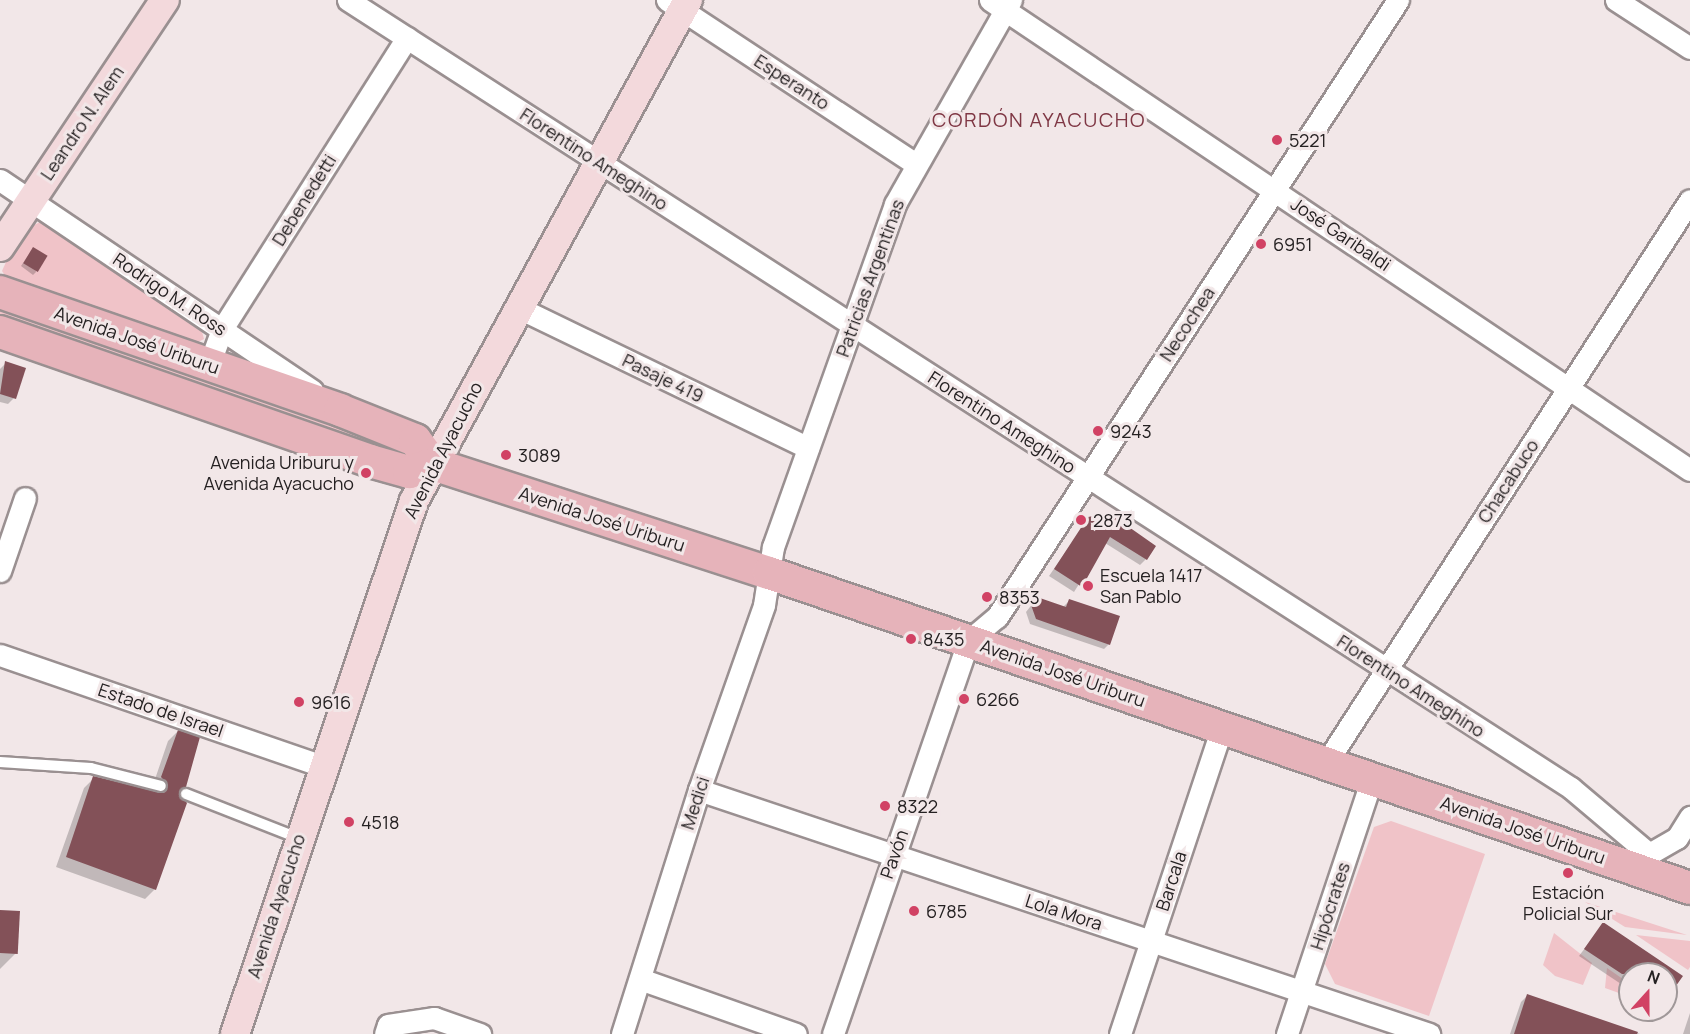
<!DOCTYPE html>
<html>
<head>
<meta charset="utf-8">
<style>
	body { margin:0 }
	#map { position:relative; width:1690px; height:1034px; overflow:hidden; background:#f2e7e8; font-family:Manrope,sans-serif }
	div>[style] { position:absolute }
	.green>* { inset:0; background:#f0c3c8 }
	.shadow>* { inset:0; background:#0003 }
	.building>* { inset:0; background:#835158; transform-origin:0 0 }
	.roads { filter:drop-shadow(2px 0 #9a9091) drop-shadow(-2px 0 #9a9091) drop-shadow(0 2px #9a9091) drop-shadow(0 -2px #9a9091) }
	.lane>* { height:10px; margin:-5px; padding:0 5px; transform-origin:5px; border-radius:5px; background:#fff }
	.street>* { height:21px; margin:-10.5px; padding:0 10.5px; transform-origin:10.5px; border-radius:10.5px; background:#fff }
	.secondary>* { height:28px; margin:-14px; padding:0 14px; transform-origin:14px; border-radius:14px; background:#f3d9dc }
	.primary>* { height:32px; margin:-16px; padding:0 16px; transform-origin:16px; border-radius:16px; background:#e6b3ba }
	.dots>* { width:16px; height:16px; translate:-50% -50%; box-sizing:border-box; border:3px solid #f2e7e8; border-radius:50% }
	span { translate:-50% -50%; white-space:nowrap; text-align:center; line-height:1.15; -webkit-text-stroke:6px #f2e7e8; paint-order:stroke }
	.street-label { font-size:18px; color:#252122 }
	.poi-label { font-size:18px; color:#252122 }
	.left { translate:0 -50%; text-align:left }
	.right { translate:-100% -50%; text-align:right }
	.neighbourhood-label { font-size:20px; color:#7f3744; letter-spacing:1.5px }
	.north { position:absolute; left:1618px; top:962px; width:60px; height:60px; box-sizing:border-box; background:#f2e7e8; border:2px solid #a09899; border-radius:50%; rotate:21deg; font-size:16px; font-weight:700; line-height:24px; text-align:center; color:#252122 }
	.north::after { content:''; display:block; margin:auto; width:21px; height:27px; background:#d14264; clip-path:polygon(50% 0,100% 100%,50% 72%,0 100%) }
</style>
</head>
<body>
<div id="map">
	<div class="green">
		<i style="clip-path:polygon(40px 222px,49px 222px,201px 328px,204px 339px,190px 346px,7px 278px,2px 271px,6px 262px,32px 226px)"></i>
		<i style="clip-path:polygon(0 307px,326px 413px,406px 452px,403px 456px,0 318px)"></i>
		<i style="clip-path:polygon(1391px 821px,1485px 854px,1429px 1016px,1335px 984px,1325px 964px,1374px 827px)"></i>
		<i style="clip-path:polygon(1585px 902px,1687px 935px,1625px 927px)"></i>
		<i style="clip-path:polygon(1554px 933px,1592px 963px,1583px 985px,1555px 976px,1543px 965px)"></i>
		<i style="clip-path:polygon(1636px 935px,1690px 941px,1690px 967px,1688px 970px)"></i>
		<i style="clip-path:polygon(1607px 968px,1630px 984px,1630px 997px,1605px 988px)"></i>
	</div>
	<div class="shadow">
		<i style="clip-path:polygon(31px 251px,36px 272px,33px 275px,21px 266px)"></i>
		<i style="clip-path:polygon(6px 363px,14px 398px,8px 404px,0 402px,0 369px)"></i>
		<i style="clip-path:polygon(1089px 518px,1146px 559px,1140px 565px,1105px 543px,1074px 592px,1049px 576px)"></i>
		<i style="clip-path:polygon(1037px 598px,1063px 607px,1069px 601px,1109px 644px,1104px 649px,1030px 624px,1026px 612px)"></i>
		<i style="clip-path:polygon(178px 731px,178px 793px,155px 889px,145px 899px,56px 867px,84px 788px,94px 778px,157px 793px,152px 788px,168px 741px)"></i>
		<i style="clip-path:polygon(0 912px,16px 953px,0 969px)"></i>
		<i style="clip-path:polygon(1603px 924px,1681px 976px,1666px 998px,1666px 974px,1630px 974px,1630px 990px,1579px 956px)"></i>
		<i style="clip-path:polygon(1527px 996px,1640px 1034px,1510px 1034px,1521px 1002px)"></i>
		<i style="clip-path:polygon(1690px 1013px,1690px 1034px,1683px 1034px)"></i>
	</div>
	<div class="building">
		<i style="left:33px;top:247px;width:17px;height:19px;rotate:31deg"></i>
		<i style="clip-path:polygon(5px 361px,26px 368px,16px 399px,0 394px)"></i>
		<i style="clip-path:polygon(1109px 513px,1156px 546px,1147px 560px,1110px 537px,1082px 587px,1054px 569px,1088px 517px)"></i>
		<i style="clip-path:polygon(1037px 597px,1066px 607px,1069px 599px,1120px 616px,1110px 645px,1036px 619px,1031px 605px)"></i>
		<i style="clip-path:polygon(178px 730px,200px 737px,186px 787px,179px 792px,187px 803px,156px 890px,66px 857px,93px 776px,164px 793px,168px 785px,161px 777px)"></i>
		<i style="left:0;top:910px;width:20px;height:43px;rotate:3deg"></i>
		<i style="clip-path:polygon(1603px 922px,1683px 976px,1666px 1000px,1666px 974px,1622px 974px,1584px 949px)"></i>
		<i style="clip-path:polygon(1527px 994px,1638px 1032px,1637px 1034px,1514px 1034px)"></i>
	</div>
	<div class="roads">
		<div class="lane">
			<i style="left:0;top:762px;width:91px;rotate:3.8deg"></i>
			<i style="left:91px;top:768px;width:72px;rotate:14.4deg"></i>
			<i style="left:186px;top:794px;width:120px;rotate:21.4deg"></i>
		</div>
		<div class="street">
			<i style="left:348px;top:0;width:1455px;rotate:32.79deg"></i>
			<i style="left:1571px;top:788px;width:102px;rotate:40.2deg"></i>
			<i style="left:667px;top:0;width:298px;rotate:33.4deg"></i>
			<i style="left:990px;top:0;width:843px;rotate:33.88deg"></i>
			<i style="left:1616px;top:0;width:88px;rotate:33deg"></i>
			<i style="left:0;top:180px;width:377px;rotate:34deg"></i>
			<i style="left:519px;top:308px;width:321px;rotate:25.8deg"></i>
			<i style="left:209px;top:365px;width:38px;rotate:-70deg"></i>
			<i style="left:222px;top:329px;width:345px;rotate:-57.6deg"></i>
			<i style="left:0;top:571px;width:77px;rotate:-71.1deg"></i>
			<i style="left:0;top:655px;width:342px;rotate:19deg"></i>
			<i style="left:1326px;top:763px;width:670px;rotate:-57.12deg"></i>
			<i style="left:699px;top:790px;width:770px;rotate:18.48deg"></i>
			<i style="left:1646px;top:866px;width:12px;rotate:-76deg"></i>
			<i style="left:1649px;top:854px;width:32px;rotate:-30deg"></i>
			<i style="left:1677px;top:838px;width:25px;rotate:-58deg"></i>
			<i style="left:640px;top:979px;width:165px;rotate:19.4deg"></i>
			<i style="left:385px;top:1034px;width:9px;rotate:-72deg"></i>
			<i style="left:388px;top:1025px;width:47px;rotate:-8.7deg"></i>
			<i style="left:434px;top:1018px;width:49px;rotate:19.2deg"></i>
			<i style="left:622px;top:1034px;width:256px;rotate:-72.5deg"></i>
			<i style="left:699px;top:790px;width:196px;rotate:-70.6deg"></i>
			<i style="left:764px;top:605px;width:59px;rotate:-81.2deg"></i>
			<i style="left:773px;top:547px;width:364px;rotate:-70.4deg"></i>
			<i style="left:895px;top:204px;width:235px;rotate:-60.4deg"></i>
			<i style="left:833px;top:1034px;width:416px;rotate:-71deg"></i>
			<i style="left:968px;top:641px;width:38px;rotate:-40deg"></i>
			<i style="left:997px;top:617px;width:736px;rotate:-56.98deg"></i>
			<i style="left:1120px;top:1034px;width:324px;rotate:-71.6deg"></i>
			<i style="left:1287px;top:1034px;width:269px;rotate:-71.6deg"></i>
		</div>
		<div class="secondary">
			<i style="left:0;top:247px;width:297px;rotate:-56.3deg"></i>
			<i style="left:235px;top:1034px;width:562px;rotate:-71.44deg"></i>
			<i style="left:414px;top:501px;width:571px;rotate:-61.33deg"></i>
		</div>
		<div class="primary">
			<i style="left:0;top:292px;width:360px;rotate:19.1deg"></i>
			<i style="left:340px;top:410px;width:81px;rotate:21.8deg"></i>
			<i style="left:415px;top:440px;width:30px;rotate:53deg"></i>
			<i style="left:433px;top:464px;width:353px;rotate:18deg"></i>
			<i style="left:769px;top:573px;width:973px;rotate:18.88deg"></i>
			<i style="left:0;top:332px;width:392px;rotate:19.2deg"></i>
			<i style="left:370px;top:461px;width:41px;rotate:15.8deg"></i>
			<i style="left:409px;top:472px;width:25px;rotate:-18deg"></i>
		</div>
	</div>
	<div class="dots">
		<i style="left:1277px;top:140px;background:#d14264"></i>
		<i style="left:1261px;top:244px;background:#d14264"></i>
		<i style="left:1098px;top:431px;background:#d14264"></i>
		<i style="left:506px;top:455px;background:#d14264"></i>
		<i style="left:366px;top:473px;background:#d14264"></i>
		<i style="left:1081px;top:520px;background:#d14264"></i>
		<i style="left:1088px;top:586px;background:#d14264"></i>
		<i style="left:987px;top:597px;background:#d14264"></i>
		<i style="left:911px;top:639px;background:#d14264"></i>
		<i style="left:964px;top:699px;background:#d14264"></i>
		<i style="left:299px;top:702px;background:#d14264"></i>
		<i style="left:885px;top:806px;background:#d14264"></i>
		<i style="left:349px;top:822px;background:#d14264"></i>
		<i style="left:1568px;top:873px;background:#d14264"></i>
		<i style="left:914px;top:911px;background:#d14264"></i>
	</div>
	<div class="street-label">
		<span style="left:792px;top:82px;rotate:33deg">Esperanto</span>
		<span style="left:82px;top:123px;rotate:-56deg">Leandro N. Alem</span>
		<span style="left:594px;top:159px;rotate:33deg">Florentino Ameghino</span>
		<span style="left:304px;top:200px;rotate:-58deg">Debenedetti</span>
		<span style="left:1341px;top:234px;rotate:34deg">José Garibaldi</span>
		<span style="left:870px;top:278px;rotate:-70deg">Patricias Argentinas</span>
		<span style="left:170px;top:294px;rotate:34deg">Rodrigo M. Ross</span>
		<span style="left:1187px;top:324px;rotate:-57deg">Necochea</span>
		<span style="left:137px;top:340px;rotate:19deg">Avenida José Uriburu</span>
		<span style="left:663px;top:378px;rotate:26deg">Pasaje 419</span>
		<span style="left:1002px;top:422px;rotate:33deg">Florentino Ameghino</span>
		<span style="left:443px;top:450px;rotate:-63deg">Avenida Ayacucho</span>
		<span style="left:1508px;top:481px;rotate:-57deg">Chacabuco</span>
		<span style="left:602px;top:519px;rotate:18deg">Avenida José Uriburu</span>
		<span style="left:1063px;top:673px;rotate:19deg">Avenida José Uriburu</span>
		<span style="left:1411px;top:686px;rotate:33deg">Florentino Ameghino</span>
		<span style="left:161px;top:710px;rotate:19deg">Estado de Israel</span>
		<span style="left:695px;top:803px;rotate:-72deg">Medici</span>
		<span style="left:1523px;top:830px;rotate:19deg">Avenida José Uriburu</span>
		<span style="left:894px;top:854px;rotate:-71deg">Pavón</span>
		<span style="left:1171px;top:881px;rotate:-72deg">Barcala</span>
		<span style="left:276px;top:906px;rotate:-72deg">Avenida Ayacucho</span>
		<span style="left:1330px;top:906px;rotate:-72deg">Hipócrates</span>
		<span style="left:1064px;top:912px;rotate:18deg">Lola Mora</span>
	</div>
	<div class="poi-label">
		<span class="left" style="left:1289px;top:140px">5221</span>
		<span class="left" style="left:1273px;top:244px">6951</span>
		<span class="left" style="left:1110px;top:431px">9243</span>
		<span class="left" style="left:518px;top:455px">3089</span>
		<span class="right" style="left:354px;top:473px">Avenida Uriburu y<br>Avenida Ayacucho</span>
		<span class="left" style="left:1093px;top:520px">2873</span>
		<span class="left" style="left:1100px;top:586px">Escuela 1417<br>San Pablo</span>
		<span class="left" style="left:999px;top:597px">8353</span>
		<span class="left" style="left:923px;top:639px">8435</span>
		<span class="left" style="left:976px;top:699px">6266</span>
		<span class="left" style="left:311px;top:702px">9616</span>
		<span class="left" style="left:897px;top:806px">8322</span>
		<span class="left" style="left:361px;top:822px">4518</span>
		<span style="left:1568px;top:903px">Estación<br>Policial Sur</span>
		<span class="left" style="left:926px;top:911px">6785</span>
	</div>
	<div class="neighbourhood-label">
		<span style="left:1039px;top:119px">CORDÓN AYACUCHO</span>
	</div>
	<div class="north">N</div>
</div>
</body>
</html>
